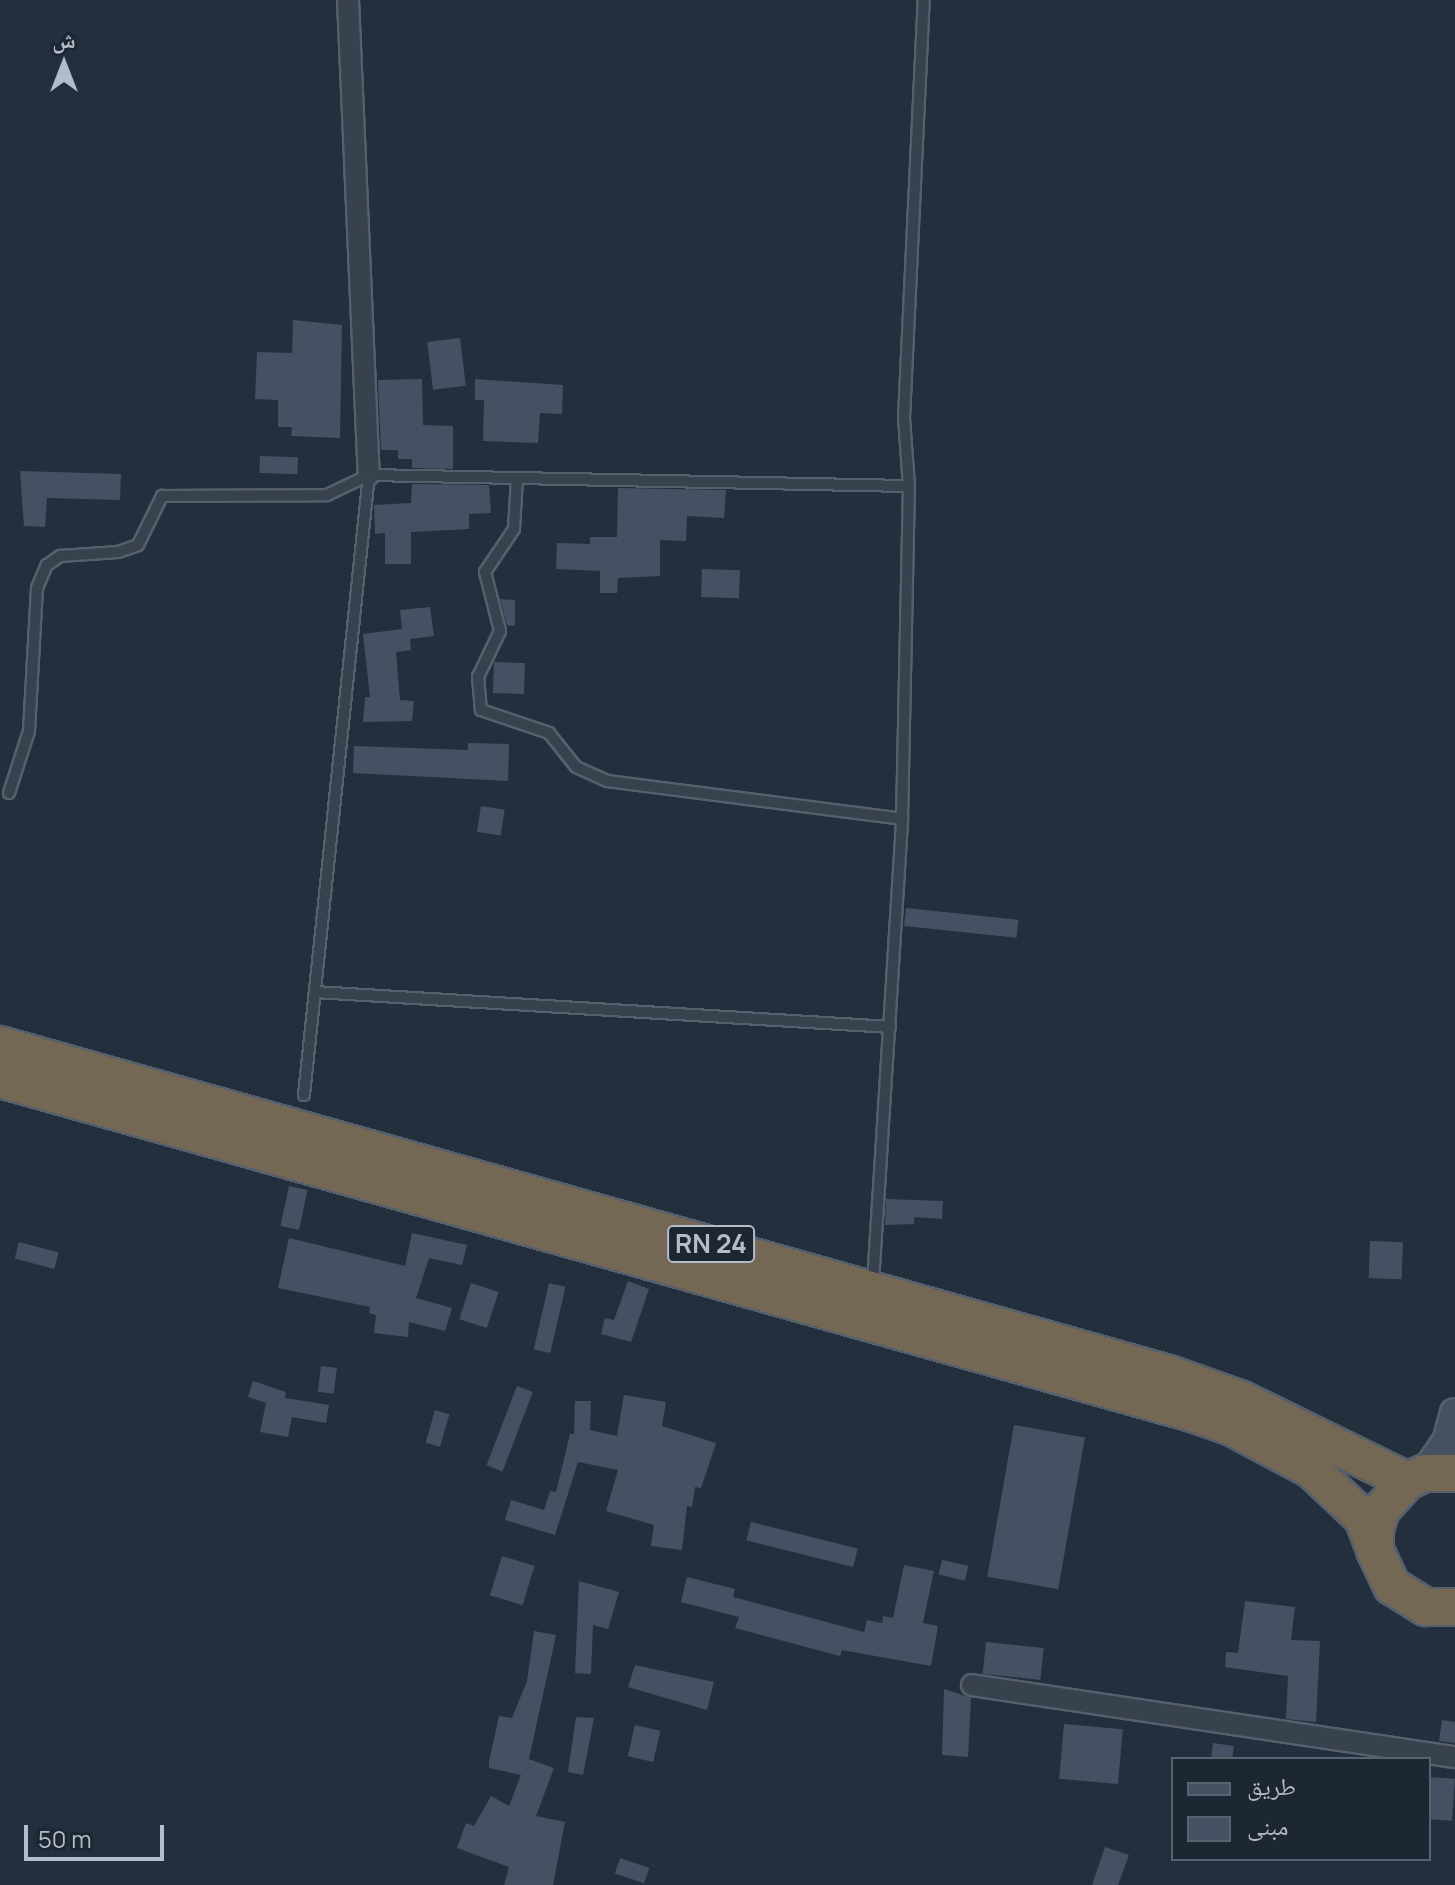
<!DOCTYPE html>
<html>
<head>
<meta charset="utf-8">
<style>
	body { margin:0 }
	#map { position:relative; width:1455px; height:1885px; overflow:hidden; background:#242f3e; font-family:Manrope,"Noto Naskh Arabic",sans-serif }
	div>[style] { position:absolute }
	.building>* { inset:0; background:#455162; transform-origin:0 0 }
	.roads { filter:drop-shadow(2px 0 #565f6c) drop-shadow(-2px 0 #565f6c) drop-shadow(0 2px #565f6c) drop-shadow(0 -2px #565f6c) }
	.lane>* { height:10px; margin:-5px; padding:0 5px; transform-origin:5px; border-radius:5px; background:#38414e }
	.street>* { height:20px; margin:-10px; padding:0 10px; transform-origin:10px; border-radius:10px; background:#38414e }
	.secondary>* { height:28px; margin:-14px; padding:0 14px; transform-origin:14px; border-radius:14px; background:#465061 }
	.highway>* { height:36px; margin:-18px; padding:0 18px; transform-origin:18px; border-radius:18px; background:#746855 }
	span { translate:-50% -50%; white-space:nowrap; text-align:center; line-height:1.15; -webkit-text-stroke:7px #1d2633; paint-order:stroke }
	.shield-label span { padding:2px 6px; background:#1d2633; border:2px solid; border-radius:6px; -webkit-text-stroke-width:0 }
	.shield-label { font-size:26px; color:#b4bcc9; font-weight:700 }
	.legend { position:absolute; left:1171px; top:1757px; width:260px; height:104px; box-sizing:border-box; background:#1d2633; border:2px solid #59626f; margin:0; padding:10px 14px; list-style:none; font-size:24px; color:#b4bcc9 }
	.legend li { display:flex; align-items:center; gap:16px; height:40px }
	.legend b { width:40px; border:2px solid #59626f }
	.north { position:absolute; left:24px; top:24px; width:80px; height:80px; -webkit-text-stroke:6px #1d2633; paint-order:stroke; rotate:0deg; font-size:22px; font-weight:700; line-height:32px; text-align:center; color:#b4bcc9 }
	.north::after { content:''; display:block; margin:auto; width:28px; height:36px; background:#b4bcc9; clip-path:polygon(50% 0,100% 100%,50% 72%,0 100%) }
	.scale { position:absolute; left:24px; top:1825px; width:140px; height:36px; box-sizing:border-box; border:4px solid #b4bcc9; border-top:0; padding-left:10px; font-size:24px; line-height:28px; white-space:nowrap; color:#b4bcc9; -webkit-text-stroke:6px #1d2633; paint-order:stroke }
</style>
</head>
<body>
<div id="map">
	<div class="building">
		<i style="clip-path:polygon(293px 320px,342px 325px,340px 438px,291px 436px,292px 427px,278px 427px,278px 400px,255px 399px,257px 352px,292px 353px)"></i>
		<i style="left:460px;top:338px;width:48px;height:33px;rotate:83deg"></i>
		<i style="clip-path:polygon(422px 379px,423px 425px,453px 426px,453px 469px,412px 468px,412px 459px,398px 459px,398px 450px,381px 450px,378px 380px)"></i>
		<i style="clip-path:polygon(475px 379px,563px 385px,562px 414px,540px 413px,538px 443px,483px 441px,484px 400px,475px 400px)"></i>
		<i style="left:260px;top:456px;width:38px;height:17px;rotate:2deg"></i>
		<i style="clip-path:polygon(20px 471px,121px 474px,120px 500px,47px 498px,45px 527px,24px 526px)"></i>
		<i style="clip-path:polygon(412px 484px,489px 485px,491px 513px,469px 514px,469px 529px,411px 532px,411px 564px,385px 564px,385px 533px,375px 534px,374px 505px,411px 503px)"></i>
		<i style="clip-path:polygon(618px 488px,726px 490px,724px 518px,687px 516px,686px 541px,660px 540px,660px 576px,618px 578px,617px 593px,600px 593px,600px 571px,556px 569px,557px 543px,590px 544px,590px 537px,617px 537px)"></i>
		<i style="left:702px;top:569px;width:38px;height:28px;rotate:2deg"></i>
		<i style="clip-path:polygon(500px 599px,515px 600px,515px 626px,507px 625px)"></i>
		<i style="clip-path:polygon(430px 607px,434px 636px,410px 639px,411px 650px,396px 652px,400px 700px,414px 701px,412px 721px,363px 722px,365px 697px,370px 697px,363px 634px,402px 629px,400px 610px)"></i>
		<i style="left:494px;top:662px;width:31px;height:31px;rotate:2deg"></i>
		<i style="clip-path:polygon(468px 743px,509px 744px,508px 781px,353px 773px,354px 746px,468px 750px)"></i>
		<i style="left:481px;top:806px;width:24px;height:26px;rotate:9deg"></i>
		<i style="left:906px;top:908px;width:113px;height:18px;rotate:6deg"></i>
		<i style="left:289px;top:1186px;width:19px;height:41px;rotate:12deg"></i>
		<i style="clip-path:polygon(886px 1199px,943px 1201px,942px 1219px,914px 1217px,914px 1224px,885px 1225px)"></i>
		<i style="clip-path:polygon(412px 1233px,467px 1245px,462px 1265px,429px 1258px,416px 1298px,452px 1308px,445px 1331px,409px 1322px,408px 1337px,374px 1333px,376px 1315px,369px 1313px,370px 1307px,278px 1288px,289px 1238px,405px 1266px)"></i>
		<i style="left:1370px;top:1241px;width:33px;height:37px;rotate:2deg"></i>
		<i style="left:19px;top:1242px;width:41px;height:17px;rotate:15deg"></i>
		<i style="clip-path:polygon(628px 1281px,649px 1289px,631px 1342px,601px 1334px,605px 1318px,614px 1320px)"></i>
		<i style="left:471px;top:1283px;width:29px;height:38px;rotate:18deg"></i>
		<i style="left:549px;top:1283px;width:17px;height:68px;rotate:13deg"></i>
		<i style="left:321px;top:1366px;width:16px;height:26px;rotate:7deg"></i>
		<i style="clip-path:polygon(253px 1381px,286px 1392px,285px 1398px,329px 1405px,326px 1423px,292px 1417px,288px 1437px,260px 1432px,266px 1403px,248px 1397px)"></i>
		<i style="left:517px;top:1386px;width:17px;height:85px;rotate:21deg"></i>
		<i style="clip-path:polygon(624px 1395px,666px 1402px,662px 1426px,716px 1443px,701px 1488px,695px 1487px,692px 1507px,687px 1506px,682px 1550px,651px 1546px,654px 1525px,606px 1511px,618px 1470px,578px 1462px,555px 1535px,505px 1520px,511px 1500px,544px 1510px,550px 1491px,556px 1492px,570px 1434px,574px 1434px,575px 1401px,591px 1401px,590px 1430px,617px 1436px)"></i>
		<i style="left:435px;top:1410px;width:15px;height:34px;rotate:16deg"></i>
		<i style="left:1014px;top:1425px;width:72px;height:154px;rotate:10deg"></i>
		<i style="left:751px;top:1522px;width:110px;height:19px;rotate:14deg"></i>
		<i style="left:502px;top:1556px;width:34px;height:41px;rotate:17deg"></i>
		<i style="left:942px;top:1560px;width:27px;height:15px;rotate:13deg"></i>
		<i style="clip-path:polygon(904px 1565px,934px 1571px,923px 1623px,938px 1626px,931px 1666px,842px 1650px,840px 1656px,735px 1628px,739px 1617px,681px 1602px,687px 1577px,735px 1589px,733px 1597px,864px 1632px,867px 1620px,882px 1623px,883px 1616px,893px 1618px)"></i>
		<i style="clip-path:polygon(579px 1581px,619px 1592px,608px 1629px,593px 1625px,591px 1674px,575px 1673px)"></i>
		<i style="clip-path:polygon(1245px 1601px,1295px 1607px,1291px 1640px,1320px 1641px,1316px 1722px,1286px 1719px,1288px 1676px,1225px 1667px,1226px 1652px,1238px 1653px)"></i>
		<i style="clip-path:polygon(534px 1631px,556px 1635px,529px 1759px,554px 1768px,536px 1816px,565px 1822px,553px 1885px,504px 1885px,509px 1867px,457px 1848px,466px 1823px,474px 1826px,491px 1796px,509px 1806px,521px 1775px,489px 1768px,489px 1762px,499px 1716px,512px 1718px,527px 1681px)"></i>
		<i style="left:986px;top:1642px;width:58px;height:32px;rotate:6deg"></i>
		<i style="clip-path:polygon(635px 1665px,714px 1682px,707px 1710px,628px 1687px)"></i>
		<i style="clip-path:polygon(944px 1689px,971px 1698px,968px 1757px,942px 1755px)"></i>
		<i style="clip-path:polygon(576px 1717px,594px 1718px,583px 1775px,568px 1772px)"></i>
		<i style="clip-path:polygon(1442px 1720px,1455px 1722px,1455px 1743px,1439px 1741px)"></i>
		<i style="left:1064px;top:1724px;width:59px;height:55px;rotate:5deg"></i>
		<i style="left:635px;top:1725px;width:26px;height:32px;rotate:13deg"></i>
		<i style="clip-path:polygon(1213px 1743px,1234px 1746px,1232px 1759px,1211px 1759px)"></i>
		<i style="left:1429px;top:1777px;width:26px;height:42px;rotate:4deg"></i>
		<i style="clip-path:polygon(1105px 1847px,1129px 1855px,1118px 1885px,1092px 1885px)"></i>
		<i style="left:620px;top:1858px;width:31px;height:16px;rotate:19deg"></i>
	</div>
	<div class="roads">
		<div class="lane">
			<i style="left:517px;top:478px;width:51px;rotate:93.4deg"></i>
			<i style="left:514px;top:529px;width:52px;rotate:124deg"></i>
			<i style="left:485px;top:572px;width:61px;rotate:75.7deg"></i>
			<i style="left:500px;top:631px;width:51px;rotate:115.6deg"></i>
			<i style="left:478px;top:677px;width:33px;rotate:85deg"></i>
			<i style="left:481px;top:710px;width:72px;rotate:18.7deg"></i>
			<i style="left:549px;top:733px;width:43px;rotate:51.5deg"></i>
			<i style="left:576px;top:767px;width:34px;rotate:24deg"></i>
			<i style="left:607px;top:781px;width:297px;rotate:7.3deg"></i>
			<i style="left:9px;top:793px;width:65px;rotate:-72.1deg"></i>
			<i style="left:29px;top:731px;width:143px;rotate:-86.8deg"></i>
			<i style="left:37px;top:588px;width:25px;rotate:-67deg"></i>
			<i style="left:47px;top:565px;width:16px;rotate:-35deg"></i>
			<i style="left:60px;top:556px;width:58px;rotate:-3.9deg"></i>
			<i style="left:118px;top:552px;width:21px;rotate:-19deg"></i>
			<i style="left:138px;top:545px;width:55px;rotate:-63.9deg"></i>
			<i style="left:162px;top:496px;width:165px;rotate:-0.3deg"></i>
			<i style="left:327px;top:495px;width:47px;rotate:-25.5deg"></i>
			<i style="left:315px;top:992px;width:576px;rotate:3.48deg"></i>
			<i style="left:304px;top:1095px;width:623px;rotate:-84.02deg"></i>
			<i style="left:369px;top:475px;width:540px;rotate:1.17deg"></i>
			<i style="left:909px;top:486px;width:68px;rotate:-94.2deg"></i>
			<i style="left:904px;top:418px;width:418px;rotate:-87.3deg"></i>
			<i style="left:873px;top:1283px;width:465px;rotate:-86.4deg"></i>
			<i style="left:902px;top:819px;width:333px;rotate:-88.8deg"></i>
		</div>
		<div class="street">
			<i style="left:348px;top:0;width:475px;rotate:87.5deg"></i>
			<i style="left:972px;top:1685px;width:488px;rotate:8.5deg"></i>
		</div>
		<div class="secondary">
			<i style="left:1425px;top:1473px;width:38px;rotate:-55deg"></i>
			<i style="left:1447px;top:1442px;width:30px;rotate:-75deg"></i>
		</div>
		<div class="highway">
			<i style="left:0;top:1045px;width:1214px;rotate:15.72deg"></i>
			<i style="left:1169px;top:1374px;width:77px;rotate:19.6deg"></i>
			<i style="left:1242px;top:1400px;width:184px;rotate:26.1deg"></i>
			<i style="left:0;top:1079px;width:1238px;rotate:15.65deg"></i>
			<i style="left:1192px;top:1413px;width:42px;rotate:19.3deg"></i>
			<i style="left:1232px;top:1427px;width:89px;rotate:28deg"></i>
			<i style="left:1311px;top:1469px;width:71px;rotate:43.3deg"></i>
			<i style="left:1363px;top:1518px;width:34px;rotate:69deg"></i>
			<i style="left:1455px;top:1473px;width:30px;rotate:180deg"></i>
			<i style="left:1425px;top:1473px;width:20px;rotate:156deg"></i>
			<i style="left:1407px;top:1481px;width:39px;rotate:132deg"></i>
			<i style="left:1381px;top:1510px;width:21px;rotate:107deg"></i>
			<i style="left:1375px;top:1530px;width:20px;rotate:90deg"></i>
			<i style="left:1375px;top:1550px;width:40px;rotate:65deg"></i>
			<i style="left:1392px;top:1586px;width:40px;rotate:32deg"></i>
			<i style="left:1426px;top:1607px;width:29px"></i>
		</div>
	</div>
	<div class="shield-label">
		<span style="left:711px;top:1244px">RN 24</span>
	</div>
	<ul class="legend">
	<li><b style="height:10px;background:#465061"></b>طريق</li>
	<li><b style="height:22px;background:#455162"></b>مبنى</li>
	</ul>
	<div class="north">ش</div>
	<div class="scale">50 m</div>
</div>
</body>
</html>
